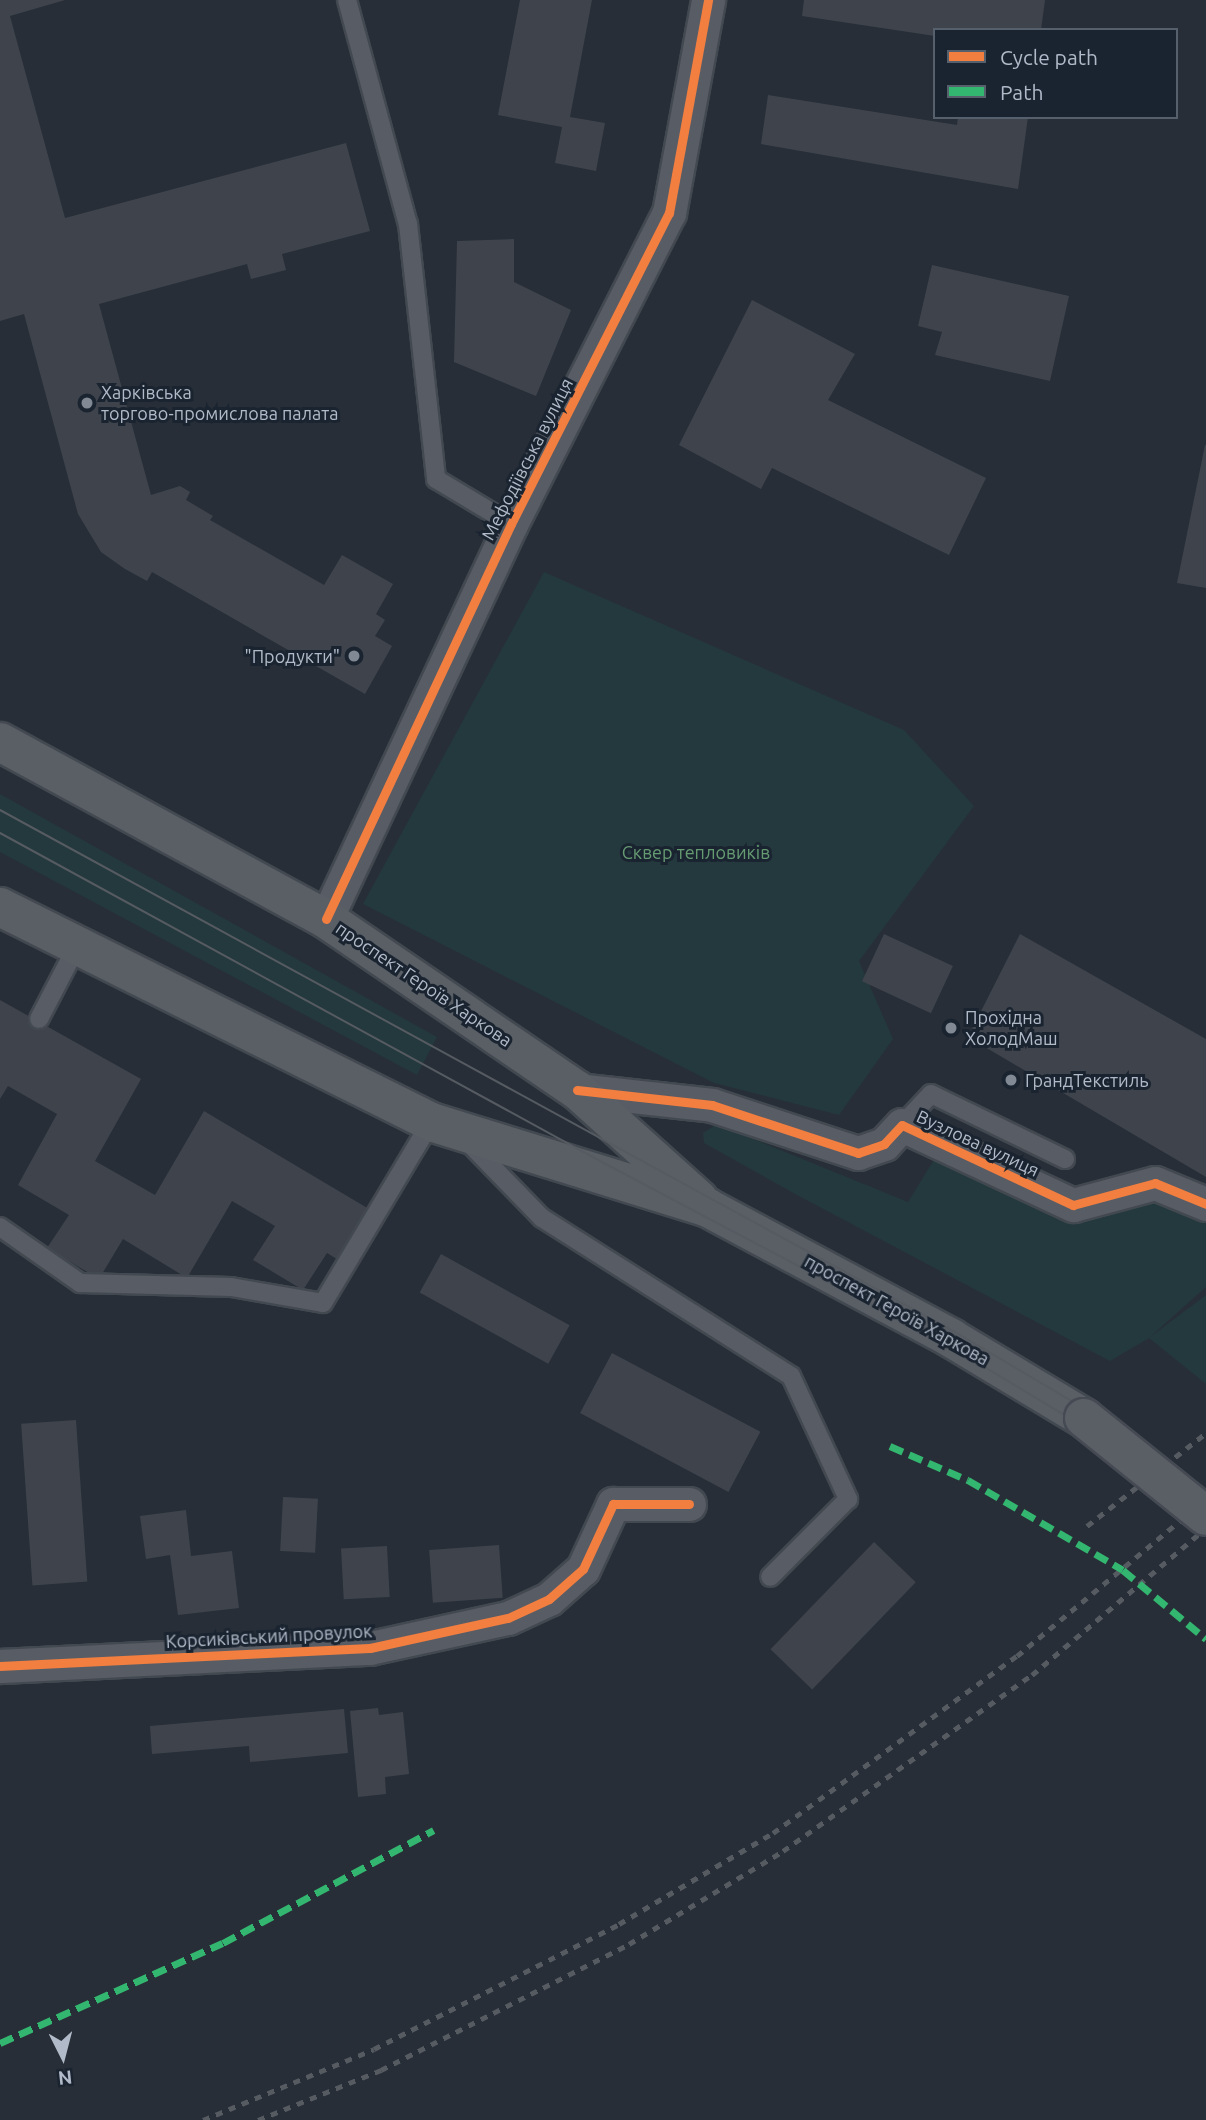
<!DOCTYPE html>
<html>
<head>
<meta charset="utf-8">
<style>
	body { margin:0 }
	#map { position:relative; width:1206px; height:2120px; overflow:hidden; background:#272e37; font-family:Ubuntu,sans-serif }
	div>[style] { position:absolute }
	.green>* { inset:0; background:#24393d }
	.building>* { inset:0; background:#3f444c; transform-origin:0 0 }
	.roads { filter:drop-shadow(2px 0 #434950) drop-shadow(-2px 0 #434950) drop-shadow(0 2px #434950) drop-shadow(0 -2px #434950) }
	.service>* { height:18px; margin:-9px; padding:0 9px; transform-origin:9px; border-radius:9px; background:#585c64 }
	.minor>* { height:33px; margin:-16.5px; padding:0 16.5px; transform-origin:16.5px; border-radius:16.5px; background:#585c64 }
	.primary>* { height:38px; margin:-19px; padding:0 19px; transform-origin:19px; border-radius:19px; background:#5a5f66 }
	.tram>* { height:2px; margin:-1px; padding:0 1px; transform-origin:1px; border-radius:1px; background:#565b62 }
	.rail>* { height:5px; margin-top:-2.5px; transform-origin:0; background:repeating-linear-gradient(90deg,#565b62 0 7px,transparent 0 14px) }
	.bridges { filter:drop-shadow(2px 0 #454a53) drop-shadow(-2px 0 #454a53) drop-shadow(0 2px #454a53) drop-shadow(0 -2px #454a53) }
	.primary-bridge>* { height:38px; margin:-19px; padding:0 19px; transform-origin:19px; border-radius:19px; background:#5a5f66 }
	.quiet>* { height:7px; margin-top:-3.5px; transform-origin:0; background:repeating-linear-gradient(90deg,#33b770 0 14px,transparent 0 21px) }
	.cycleway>* { height:9px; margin:-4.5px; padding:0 4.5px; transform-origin:4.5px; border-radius:4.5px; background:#f27e40 }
	.dots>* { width:19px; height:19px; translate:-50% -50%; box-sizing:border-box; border:4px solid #1a2431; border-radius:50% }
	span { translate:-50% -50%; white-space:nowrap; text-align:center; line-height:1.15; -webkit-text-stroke:6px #1a2431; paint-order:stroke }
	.poi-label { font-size:18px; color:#b1bac8 }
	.left { translate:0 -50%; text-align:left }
	.right { translate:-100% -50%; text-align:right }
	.street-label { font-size:18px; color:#b1bac8 }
	.park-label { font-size:18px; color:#669b72 }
	.legend { position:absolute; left:933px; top:28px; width:245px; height:91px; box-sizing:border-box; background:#1a2431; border:2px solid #56606d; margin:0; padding:9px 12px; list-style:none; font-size:21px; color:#b1bac8 }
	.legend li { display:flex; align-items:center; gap:14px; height:35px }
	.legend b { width:35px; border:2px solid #56606d }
	.north { position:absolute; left:28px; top:2022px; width:70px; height:70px; -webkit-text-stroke:5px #1a2431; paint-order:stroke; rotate:174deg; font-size:19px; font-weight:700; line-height:28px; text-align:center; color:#b1bac8 }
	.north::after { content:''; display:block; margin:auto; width:24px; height:32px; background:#b1bac8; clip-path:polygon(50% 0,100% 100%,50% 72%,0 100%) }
</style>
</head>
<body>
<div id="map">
	<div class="green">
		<i style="clip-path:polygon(544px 572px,904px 730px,974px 806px,859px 961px,893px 1039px,839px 1115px,714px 1083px,363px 904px)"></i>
		<i style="clip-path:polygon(0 794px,437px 1037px,417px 1075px,0 852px)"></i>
		<i style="clip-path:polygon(717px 1124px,908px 1202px,948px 1137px,1091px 1205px,1206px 1193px,1206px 1287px,1150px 1337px,1206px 1295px,1206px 1384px,1149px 1338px,1110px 1361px,797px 1195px,704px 1143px,703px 1133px)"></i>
	</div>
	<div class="building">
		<i style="clip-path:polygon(0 0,65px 0,10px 16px,65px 218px,346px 143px,370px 231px,282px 254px,286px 270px,251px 279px,247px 264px,99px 304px,151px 495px,180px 486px,190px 492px,186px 500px,213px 516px,210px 520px,324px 585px,342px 555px,393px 584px,376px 614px,385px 620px,375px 636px,392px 646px,365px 694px,152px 572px,147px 581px,125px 569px,101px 552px,78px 514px,24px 314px,0 321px)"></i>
		<i style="clip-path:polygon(520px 0,592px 0,570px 117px,605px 123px,596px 171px,555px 163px,562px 127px,498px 115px)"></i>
		<i style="clip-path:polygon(804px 0,1045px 0,1041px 30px,935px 30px,935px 36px,802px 16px)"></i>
		<i style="clip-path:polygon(768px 95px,957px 125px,958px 117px,1028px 117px,1018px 189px,761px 144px)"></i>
		<i style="clip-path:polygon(514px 239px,514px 282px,571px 310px,536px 396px,454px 362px,457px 241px)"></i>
		<i style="clip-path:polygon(932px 265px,1069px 296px,1050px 381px,935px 355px,942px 332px,918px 326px)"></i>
		<i style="clip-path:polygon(752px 300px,855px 354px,828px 400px,986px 478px,949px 555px,772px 468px,761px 489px,679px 445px)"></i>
		<i style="clip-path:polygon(1205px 445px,1206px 445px,1206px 588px,1177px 583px)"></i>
		<i style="left:884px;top:934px;width:76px;height:52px;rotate:25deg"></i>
		<i style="clip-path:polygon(1020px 934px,1206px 1039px,1206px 1177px,968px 1037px)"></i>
		<i style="clip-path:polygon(0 1000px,141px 1079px,95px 1161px,155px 1195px,204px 1111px,369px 1209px,340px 1261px,327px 1253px,303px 1290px,253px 1260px,275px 1226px,232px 1201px,187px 1278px,123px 1239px,99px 1279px,47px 1248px,69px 1215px,18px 1185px,57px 1114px,8px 1086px,0 1099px)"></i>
		<i style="left:441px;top:1254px;width:147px;height:44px;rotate:29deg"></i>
		<i style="left:612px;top:1353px;width:168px;height:68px;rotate:28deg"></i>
		<i style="left:76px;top:1420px;width:162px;height:55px;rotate:86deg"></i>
		<i style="left:283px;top:1497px;width:35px;height:54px;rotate:3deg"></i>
		<i style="clip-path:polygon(186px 1510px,191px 1556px,232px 1551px,239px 1608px,178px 1615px,170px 1555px,146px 1559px,140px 1516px)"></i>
		<i style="left:874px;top:1542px;width:58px;height:149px;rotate:44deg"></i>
		<i style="left:499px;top:1545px;width:53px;height:70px;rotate:86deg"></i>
		<i style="left:387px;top:1546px;width:51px;height:46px;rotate:87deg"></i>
		<i style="clip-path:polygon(378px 1708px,379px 1715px,403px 1712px,409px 1774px,385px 1777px,386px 1794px,358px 1797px,350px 1711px)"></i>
		<i style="clip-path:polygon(344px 1709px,348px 1753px,250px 1762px,249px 1746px,152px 1754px,150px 1726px)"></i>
	</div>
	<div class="roads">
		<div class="service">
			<i style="left:347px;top:0;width:232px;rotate:74.8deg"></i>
			<i style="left:408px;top:224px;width:257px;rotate:83.7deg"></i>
			<i style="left:436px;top:479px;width:87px;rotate:31deg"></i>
			<i style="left:39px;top:1019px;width:80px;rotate:-62.5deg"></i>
			<i style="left:902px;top:1125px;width:42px;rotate:-46.9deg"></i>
			<i style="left:931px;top:1094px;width:149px;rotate:25.9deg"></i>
			<i style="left:468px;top:1142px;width:106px;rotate:45.8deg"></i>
			<i style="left:542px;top:1218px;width:295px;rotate:32.4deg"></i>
			<i style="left:791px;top:1376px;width:136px;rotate:65.1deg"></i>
			<i style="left:848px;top:1499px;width:110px;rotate:135deg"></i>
			<i style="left:0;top:1227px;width:98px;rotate:35deg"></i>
			<i style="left:80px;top:1283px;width:151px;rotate:1.5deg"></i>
			<i style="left:231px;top:1287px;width:93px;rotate:9.9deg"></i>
			<i style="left:323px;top:1303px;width:211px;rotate:-59.2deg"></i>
		</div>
		<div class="minor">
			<i style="left:326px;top:919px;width:436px;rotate:-64.9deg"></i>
			<i style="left:511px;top:524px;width:349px;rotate:-63.1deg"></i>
			<i style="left:669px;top:213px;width:217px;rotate:-79.6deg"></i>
			<i style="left:577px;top:1090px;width:136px;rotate:6.3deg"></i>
			<i style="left:712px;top:1105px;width:154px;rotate:18.2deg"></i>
			<i style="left:858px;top:1153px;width:28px;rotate:-19deg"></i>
			<i style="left:884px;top:1144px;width:26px;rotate:-47deg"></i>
			<i style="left:902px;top:1125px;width:189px;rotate:25.1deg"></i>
			<i style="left:1073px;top:1205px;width:85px;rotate:-15deg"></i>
			<i style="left:1155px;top:1183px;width:55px;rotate:22.4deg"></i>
			<i style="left:0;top:1666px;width:370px;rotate:-2.8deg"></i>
			<i style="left:370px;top:1648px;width:141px;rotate:-12.3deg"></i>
			<i style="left:508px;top:1618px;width:45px;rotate:-24.9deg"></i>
			<i style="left:549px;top:1599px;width:45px;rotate:-41.4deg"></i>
			<i style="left:583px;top:1569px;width:72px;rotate:-65.2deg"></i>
			<i style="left:613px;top:1504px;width:76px"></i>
		</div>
		<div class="primary">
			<i style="left:0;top:742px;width:371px;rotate:28.5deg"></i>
			<i style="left:326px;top:919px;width:304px;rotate:34.3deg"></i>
			<i style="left:577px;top:1090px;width:164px;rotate:42deg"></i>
			<i style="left:0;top:907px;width:482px;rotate:26.5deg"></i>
			<i style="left:431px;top:1122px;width:290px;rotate:17.2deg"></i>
			<i style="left:708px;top:1208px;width:276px;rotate:28.1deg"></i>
			<i style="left:951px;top:1338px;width:155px;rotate:31deg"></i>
		</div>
	</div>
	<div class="tram">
		<i style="left:0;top:810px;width:1088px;rotate:28.66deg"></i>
		<i style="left:955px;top:1332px;width:171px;rotate:30.6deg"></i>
		<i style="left:1102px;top:1419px;width:134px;rotate:39.3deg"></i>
		<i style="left:0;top:833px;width:686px;rotate:28.66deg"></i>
		<i style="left:602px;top:1162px;width:391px;rotate:27.9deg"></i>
		<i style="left:948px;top:1345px;width:169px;rotate:31deg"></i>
		<i style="left:1093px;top:1432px;width:146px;rotate:39.2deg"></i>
	</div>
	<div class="rail">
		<i style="left:1087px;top:1526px;width:151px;rotate:-38deg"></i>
		<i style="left:203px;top:2120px;width:185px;rotate:-22.5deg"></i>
		<i style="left:374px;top:2049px;width:275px;rotate:-27deg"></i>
		<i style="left:619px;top:1924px;width:179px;rotate:-30.6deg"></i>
		<i style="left:773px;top:1833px;width:301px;rotate:-36deg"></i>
		<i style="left:1017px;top:1656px;width:246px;rotate:-39.7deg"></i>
		<i style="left:258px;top:2120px;width:133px;rotate:-22.1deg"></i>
		<i style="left:381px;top:2070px;width:278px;rotate:-26.9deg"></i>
		<i style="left:629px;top:1944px;width:180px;rotate:-31.1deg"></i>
		<i style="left:783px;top:1851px;width:305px;rotate:-35.3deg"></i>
		<i style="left:1032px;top:1675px;width:228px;rotate:-40.2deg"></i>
	</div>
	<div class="bridges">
		<div class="primary-bridge">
			<i style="left:1084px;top:1418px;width:156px;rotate:38.8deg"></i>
		</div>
	</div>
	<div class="quiet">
		<i style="left:890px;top:1446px;width:85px;rotate:23.6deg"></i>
		<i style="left:968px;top:1480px;width:179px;rotate:30.1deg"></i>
		<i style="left:1123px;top:1570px;width:108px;rotate:39.7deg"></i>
		<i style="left:0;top:2043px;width:244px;rotate:-24.2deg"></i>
		<i style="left:223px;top:1943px;width:239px;rotate:-28.2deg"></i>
	</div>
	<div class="cycleway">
		<i style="left:326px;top:919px;width:436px;rotate:-64.9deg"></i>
		<i style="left:511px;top:524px;width:349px;rotate:-63.1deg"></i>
		<i style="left:669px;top:213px;width:217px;rotate:-79.6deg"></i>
		<i style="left:577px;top:1090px;width:136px;rotate:6.3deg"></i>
		<i style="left:712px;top:1105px;width:154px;rotate:18.2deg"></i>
		<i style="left:858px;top:1153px;width:28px;rotate:-19deg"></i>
		<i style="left:884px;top:1144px;width:26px;rotate:-47deg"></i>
		<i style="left:902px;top:1125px;width:189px;rotate:25.1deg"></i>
		<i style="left:1073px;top:1205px;width:85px;rotate:-15deg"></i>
		<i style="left:1155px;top:1183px;width:55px;rotate:22.4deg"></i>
		<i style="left:0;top:1666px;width:370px;rotate:-2.8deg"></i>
		<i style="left:370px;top:1648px;width:141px;rotate:-12.3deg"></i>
		<i style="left:508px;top:1618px;width:45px;rotate:-24.9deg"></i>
		<i style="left:549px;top:1599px;width:45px;rotate:-41.4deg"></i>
		<i style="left:583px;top:1569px;width:72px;rotate:-65.2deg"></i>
		<i style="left:613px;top:1504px;width:76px"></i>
	</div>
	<div class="dots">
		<i style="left:87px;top:403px;background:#818995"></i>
		<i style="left:354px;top:656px;background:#818995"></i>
		<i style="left:951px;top:1028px;background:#818995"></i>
		<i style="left:1011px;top:1080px;background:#818995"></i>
	</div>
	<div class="poi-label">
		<span class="left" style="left:101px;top:403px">Харківська<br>торгово-промислова палата</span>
		<span class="right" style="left:340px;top:656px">"Продукти"</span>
		<span class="left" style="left:965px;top:1028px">Прохідна<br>ХолодМаш</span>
		<span class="left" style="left:1025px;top:1080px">ГрандТекстиль</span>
	</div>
	<div class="street-label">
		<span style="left:527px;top:459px;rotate:-63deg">Мефодіївська вулиця</span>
		<span style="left:424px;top:984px;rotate:34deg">проспект Героїв Харкова</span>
		<span style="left:978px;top:1143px;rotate:25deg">Вузлова вулиця</span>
		<span style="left:897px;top:1310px;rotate:29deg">проспект Героїв Харкова</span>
		<span style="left:269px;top:1636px;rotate:-3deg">Корсиківський провулок</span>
	</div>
	<div class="park-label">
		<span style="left:696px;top:852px">Сквер тепловиків</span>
	</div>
	<ul class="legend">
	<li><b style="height:9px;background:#f27e40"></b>Cycle path</li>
	<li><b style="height:9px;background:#33b770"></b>Path</li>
	</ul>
	<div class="north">N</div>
</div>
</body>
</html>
